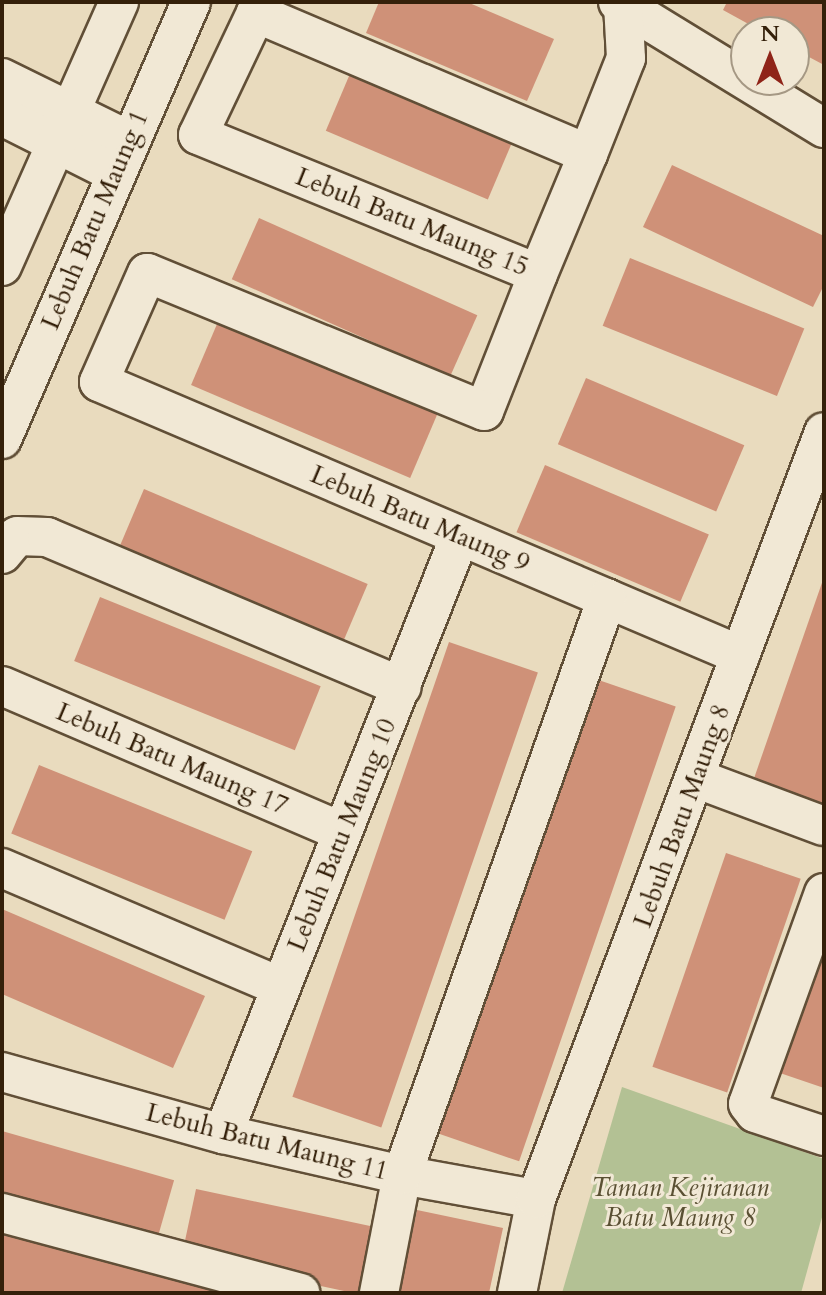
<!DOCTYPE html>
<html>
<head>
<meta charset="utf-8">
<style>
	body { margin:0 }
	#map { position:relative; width:826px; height:1295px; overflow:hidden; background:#e9dbbe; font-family:Cardo,serif }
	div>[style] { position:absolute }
	.green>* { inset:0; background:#b3c194 }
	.building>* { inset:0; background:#cf9178; transform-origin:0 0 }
	.roads { filter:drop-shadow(2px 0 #614f37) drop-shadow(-2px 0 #614f37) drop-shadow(0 2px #614f37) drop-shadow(0 -2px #614f37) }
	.minor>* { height:38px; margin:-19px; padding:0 19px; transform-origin:19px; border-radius:19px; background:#f1e8d5 }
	span { translate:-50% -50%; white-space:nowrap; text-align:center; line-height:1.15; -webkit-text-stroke:6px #f1e8d5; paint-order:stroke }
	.street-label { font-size:26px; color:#34200a }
	.park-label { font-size:26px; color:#5a5033; font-style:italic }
	.frame { position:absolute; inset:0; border:4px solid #34200a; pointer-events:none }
	.north { position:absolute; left:730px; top:16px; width:80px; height:80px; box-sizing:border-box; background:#f1e8d5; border:2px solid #a59884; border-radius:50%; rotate:0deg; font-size:22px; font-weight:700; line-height:32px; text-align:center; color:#34200a }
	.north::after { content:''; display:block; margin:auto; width:28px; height:36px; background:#8f2418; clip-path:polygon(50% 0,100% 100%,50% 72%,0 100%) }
</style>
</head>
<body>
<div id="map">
	<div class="green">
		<i style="clip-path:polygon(622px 1087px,824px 1159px,824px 1210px,801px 1293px,562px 1293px)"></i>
	</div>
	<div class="building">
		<i style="clip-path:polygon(379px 2px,467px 2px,554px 39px,527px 101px,366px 33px)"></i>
		<i style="clip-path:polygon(727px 2px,824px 2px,824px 65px,794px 49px,794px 32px,763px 32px,723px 10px)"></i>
		<i style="left:352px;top:69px;width:176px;height:67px;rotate:23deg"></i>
		<i style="clip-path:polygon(672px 165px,824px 236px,824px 285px,813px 307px,643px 227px)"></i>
		<i style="left:259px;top:218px;width:239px;height:67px;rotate:24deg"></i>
		<i style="left:630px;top:258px;width:188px;height:73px;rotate:22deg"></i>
		<i style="left:220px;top:317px;width:238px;height:74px;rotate:23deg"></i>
		<i style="left:586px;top:378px;width:172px;height:72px;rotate:23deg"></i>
		<i style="left:545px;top:465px;width:178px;height:73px;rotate:23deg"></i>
		<i style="left:144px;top:489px;width:243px;height:61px;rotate:23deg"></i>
		<i style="clip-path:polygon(824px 577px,824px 812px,751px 787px)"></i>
		<i style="left:100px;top:597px;width:238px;height:69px;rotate:22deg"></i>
		<i style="left:449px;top:642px;width:94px;height:481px;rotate:19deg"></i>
		<i style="left:584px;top:675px;width:97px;height:481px;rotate:19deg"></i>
		<i style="left:39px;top:765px;width:230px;height:74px;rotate:22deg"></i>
		<i style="left:726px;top:853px;width:79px;height:226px;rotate:19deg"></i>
		<i style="clip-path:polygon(2px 909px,205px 996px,173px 1068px,2px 994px)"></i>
		<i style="clip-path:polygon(824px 943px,824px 1088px,777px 1072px)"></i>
		<i style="left:2px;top:1131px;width:179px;height:73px;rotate:16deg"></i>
		<i style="left:196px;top:1189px;width:190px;height:69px;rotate:12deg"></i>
		<i style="clip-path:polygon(417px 1210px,503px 1228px,489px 1293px,399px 1293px)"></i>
		<i style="clip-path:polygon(2px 1225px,218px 1282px,215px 1293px,2px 1293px)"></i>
	</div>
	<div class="roads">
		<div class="minor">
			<i style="left:618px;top:2px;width:241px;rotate:31.5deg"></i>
			<i style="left:2px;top:78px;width:140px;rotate:26.2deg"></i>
			<i style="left:2px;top:116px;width:124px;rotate:26.8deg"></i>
			<i style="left:588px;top:154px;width:361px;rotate:-157deg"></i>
			<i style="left:256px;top:13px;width:135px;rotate:115.4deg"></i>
			<i style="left:198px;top:135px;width:367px;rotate:22.2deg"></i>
			<i style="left:538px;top:274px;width:130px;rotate:-67.4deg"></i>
			<i style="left:588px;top:154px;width:103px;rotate:-68.4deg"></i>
			<i style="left:626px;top:58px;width:53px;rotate:-93.2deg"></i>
			<i style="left:2px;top:266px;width:289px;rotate:-66.1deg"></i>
			<i style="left:538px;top:274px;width:147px;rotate:111.5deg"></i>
			<i style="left:484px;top:411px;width:364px;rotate:-157.7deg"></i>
			<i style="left:147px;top:273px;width:119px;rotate:113.8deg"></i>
			<i style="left:99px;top:382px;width:697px;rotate:23.07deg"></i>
			<i style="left:2px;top:439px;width:476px;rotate:-66.6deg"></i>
			<i style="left:2px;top:554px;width:23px;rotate:-50deg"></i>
			<i style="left:17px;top:536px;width:30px;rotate:2deg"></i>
			<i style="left:47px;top:537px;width:385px;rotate:22.9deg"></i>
			<i style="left:2px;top:686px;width:370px;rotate:23.2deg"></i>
			<i style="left:698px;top:779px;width:134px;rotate:20.5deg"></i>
			<i style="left:2px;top:868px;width:303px;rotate:23.1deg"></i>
			<i style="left:824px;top:893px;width:224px;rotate:109.8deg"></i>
			<i style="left:748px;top:1104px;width:11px;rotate:52deg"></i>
			<i style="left:755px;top:1113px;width:73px;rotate:18.4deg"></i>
			<i style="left:2px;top:1072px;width:230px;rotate:15.7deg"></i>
			<i style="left:223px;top:1134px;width:184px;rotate:12.9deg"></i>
			<i style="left:402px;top:1175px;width:136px;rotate:10.2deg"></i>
			<i style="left:223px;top:1134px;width:643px;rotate:-68.38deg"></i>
			<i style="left:2px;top:1213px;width:309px;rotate:15deg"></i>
			<i style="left:379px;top:1293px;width:120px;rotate:-79deg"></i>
			<i style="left:402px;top:1175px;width:612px;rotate:-70.44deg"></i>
			<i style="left:517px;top:1293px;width:96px;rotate:-78.6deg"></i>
			<i style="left:536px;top:1199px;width:819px;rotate:-69.42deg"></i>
		</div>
	</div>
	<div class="street-label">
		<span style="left:95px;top:220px;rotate:-67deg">Lebuh Batu Maung 1</span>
		<span style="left:412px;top:222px;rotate:22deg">Lebuh Batu Maung 15</span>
		<span style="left:420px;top:519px;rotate:23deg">Lebuh Batu Maung 9</span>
		<span style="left:172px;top:759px;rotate:23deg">Lebuh Batu Maung 17</span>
		<span style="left:682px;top:816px;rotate:-70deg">Lebuh Batu Maung 8</span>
		<span style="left:342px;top:835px;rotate:-68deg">Lebuh Batu Maung 10</span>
		<span style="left:267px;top:1142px;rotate:14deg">Lebuh Batu Maung 11</span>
	</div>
	<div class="park-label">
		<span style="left:680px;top:1203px">Taman Kejiranan<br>Batu Maung 8</span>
	</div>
	<div class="frame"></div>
	<div class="north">N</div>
</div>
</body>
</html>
